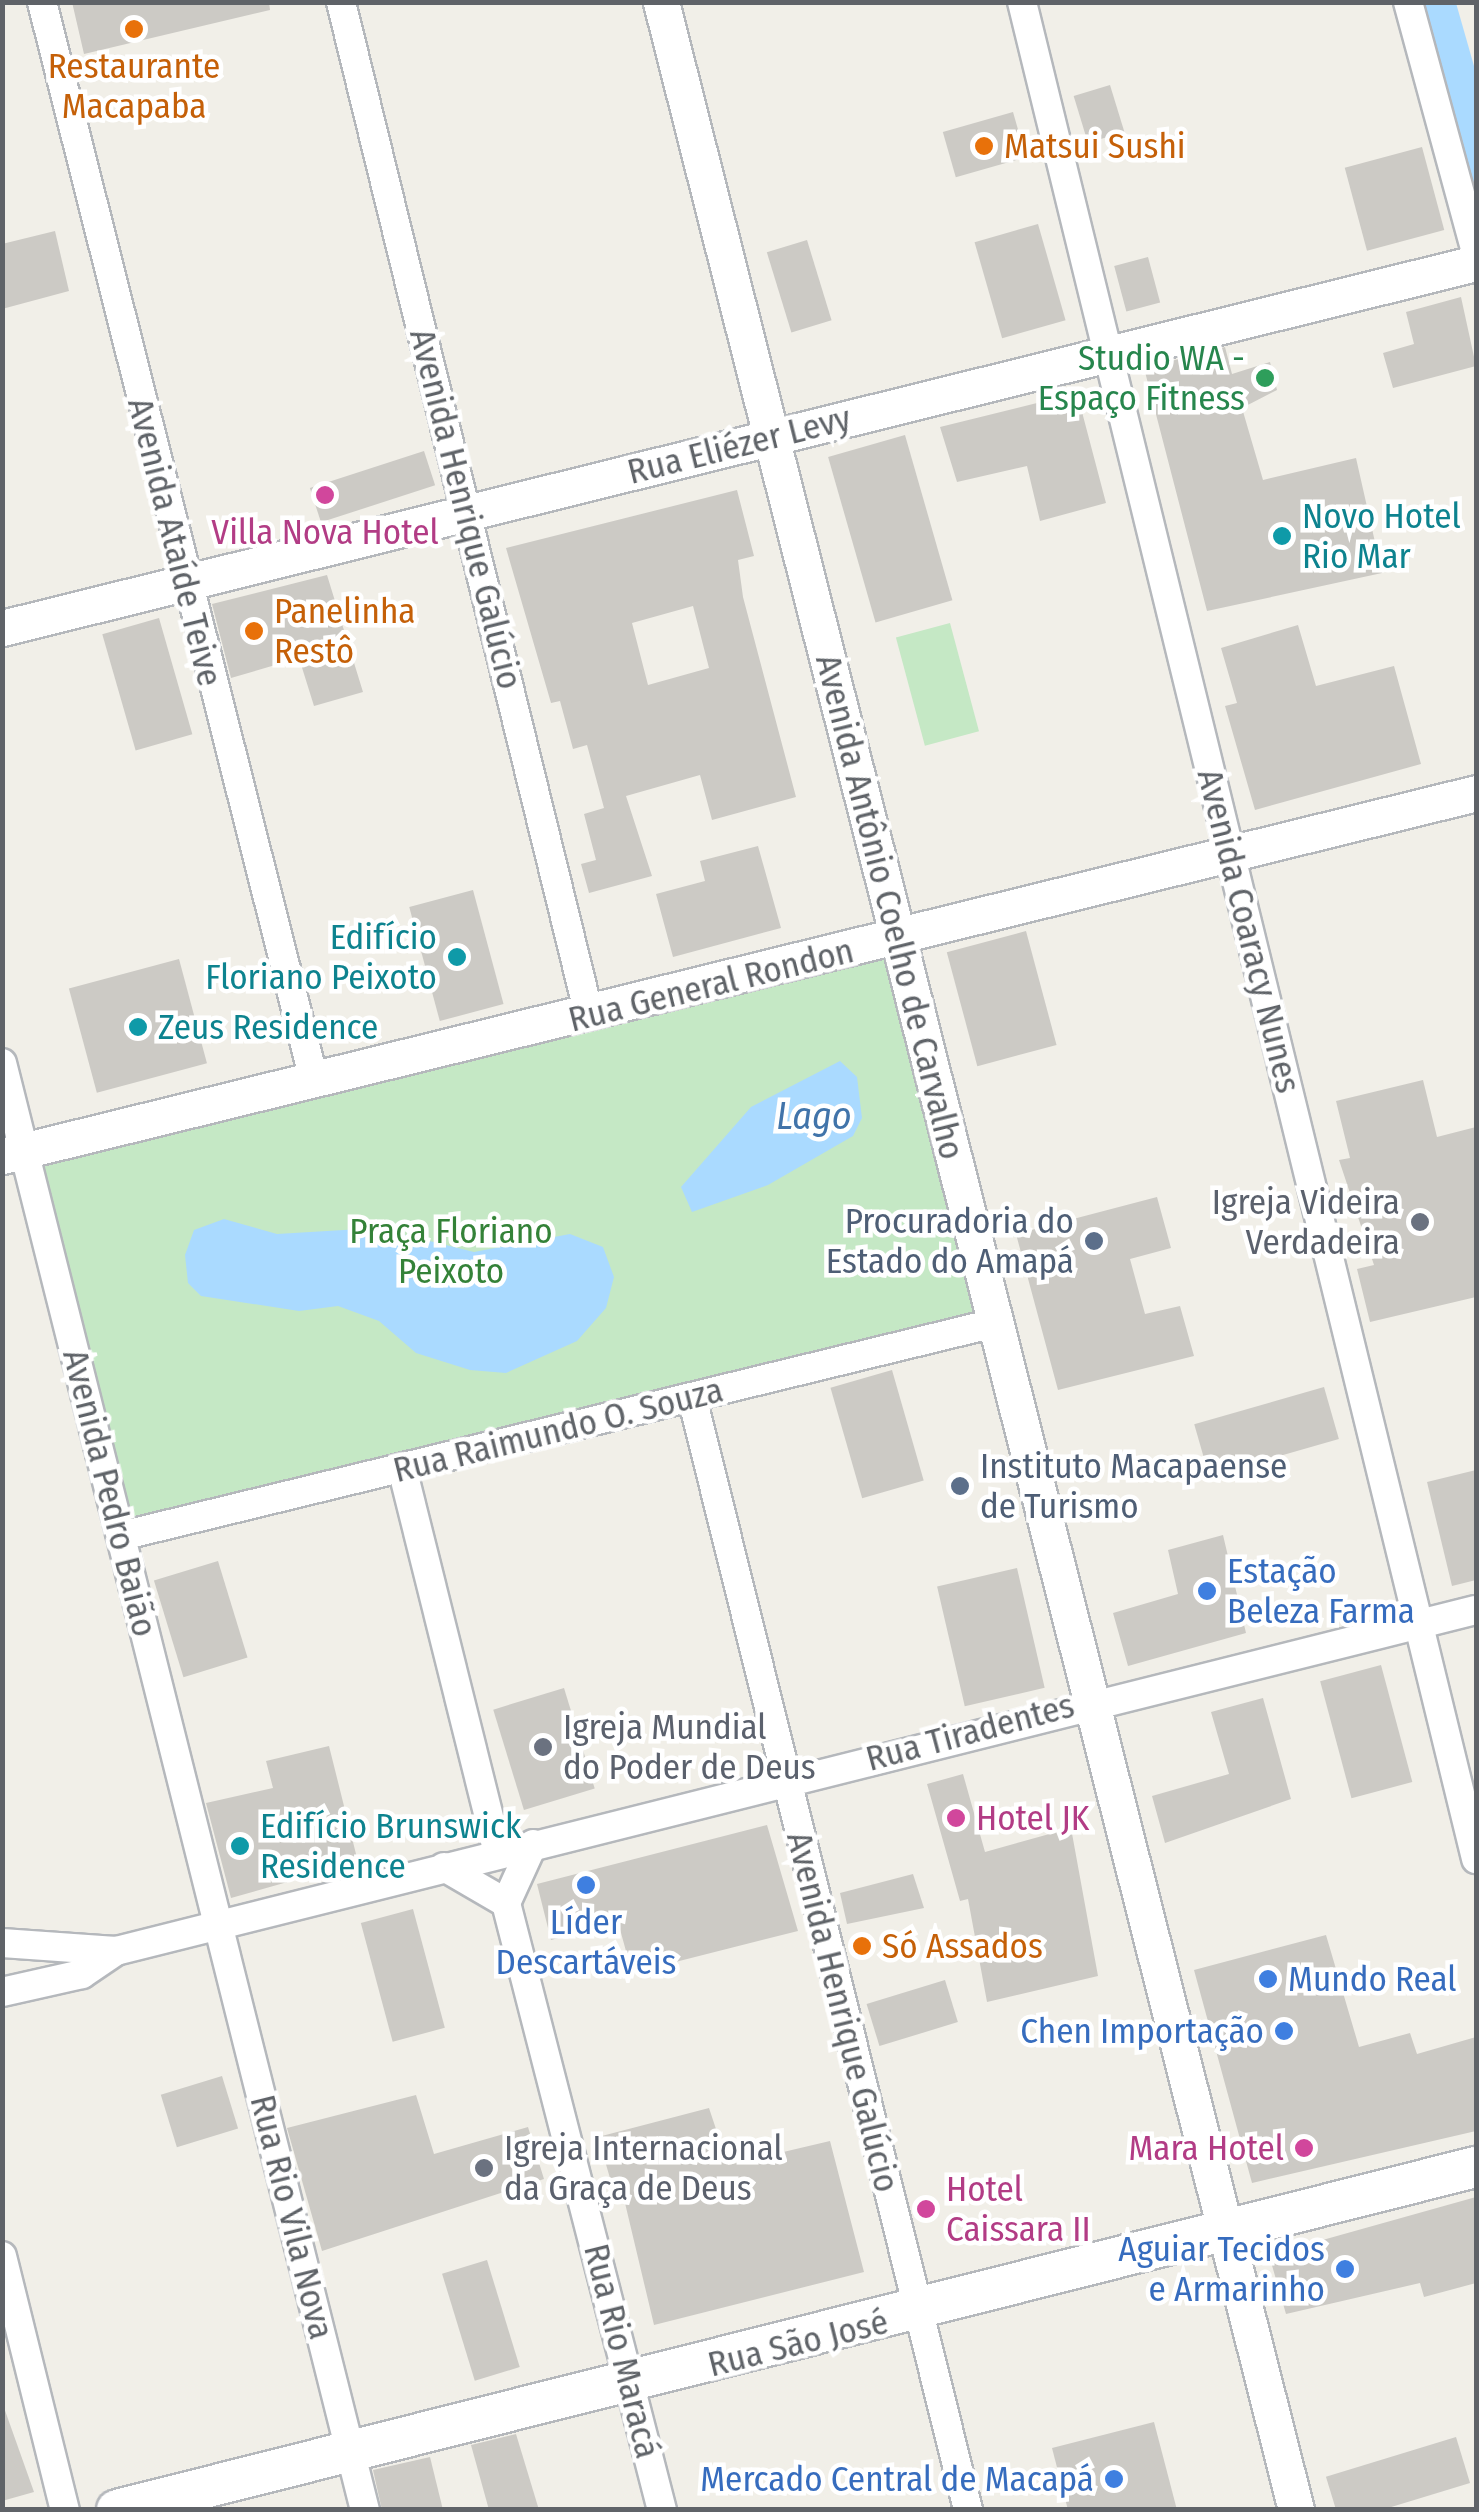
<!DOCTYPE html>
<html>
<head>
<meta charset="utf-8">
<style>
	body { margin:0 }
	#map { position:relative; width:1479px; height:2512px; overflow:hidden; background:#f1efe8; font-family:"Fira Sans Condensed",sans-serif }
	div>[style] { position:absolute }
	.green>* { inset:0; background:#c5e8c5; transform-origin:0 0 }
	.water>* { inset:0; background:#aadaff }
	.building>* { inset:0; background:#cccac5; transform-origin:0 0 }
	.roads { filter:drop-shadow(2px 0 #b5b8bc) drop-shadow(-2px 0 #b5b8bc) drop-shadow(0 2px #b5b8bc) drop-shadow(0 -2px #b5b8bc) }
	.minor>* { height:28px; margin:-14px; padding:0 14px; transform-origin:14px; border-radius:14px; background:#fff }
	.tertiary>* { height:35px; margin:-17.5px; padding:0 17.5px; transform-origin:17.5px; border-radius:17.5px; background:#fff }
	.secondary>* { height:40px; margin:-20px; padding:0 20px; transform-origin:20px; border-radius:20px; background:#fff }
	.dots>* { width:28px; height:28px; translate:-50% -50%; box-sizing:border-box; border:5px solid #fff; border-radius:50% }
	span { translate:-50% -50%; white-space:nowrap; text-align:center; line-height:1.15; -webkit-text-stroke:9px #fff; paint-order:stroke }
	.food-label { font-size:35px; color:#c56008 }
	.left { translate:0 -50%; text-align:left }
	.leisure-label { font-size:35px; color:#27864d }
	.right { translate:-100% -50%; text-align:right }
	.street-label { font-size:35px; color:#5f6368 }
	.culture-label { font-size:35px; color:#0d838f }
	.hotel-label { font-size:35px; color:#b23c85 }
	.worship-label { font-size:35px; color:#5b616d }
	.service-label { font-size:35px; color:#4e5e75 }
	.park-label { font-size:35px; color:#348238 }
	.shop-label { font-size:35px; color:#366cbe }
	.water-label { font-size:38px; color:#4174aa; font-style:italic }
	.frame { position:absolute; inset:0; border:5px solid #5f6368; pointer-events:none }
</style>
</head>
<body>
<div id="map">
	<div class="green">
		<i style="left:950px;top:623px;width:112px;height:56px;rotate:75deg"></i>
		<i style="left:898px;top:940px;width:395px;height:898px;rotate:76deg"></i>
	</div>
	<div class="water">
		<i style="clip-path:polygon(1424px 3px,1456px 3px,1476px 73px,1476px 216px)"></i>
		<i style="clip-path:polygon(840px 1061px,857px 1077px,862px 1118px,853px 1136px,768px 1185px,692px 1212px,681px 1187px,751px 1107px)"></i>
		<i style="clip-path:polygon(224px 1219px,277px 1234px,377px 1228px,474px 1252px,570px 1234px,603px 1247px,614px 1277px,606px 1308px,577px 1341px,506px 1373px,470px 1370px,416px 1353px,379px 1321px,338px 1306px,299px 1311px,201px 1296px,188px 1283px,185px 1255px,194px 1230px)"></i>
	</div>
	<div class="building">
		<i style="clip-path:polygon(72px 2px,269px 2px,270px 10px,84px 54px)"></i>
		<i style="left:1110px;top:85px;width:49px;height:38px;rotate:73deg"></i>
		<i style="left:1013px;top:112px;width:47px;height:73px;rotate:74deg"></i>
		<i style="left:1422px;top:147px;width:86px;height:80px;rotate:75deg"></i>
		<i style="left:1038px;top:224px;width:100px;height:66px;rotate:74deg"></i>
		<i style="clip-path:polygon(55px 231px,69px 291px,2px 309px,2px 244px)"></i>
		<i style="left:807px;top:240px;width:84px;height:42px;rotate:73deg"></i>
		<i style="left:1148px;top:257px;width:47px;height:35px;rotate:75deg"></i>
		<i style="clip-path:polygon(1461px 297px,1476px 366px,1393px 388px,1383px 353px,1414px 344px,1406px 312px)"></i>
		<i style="clip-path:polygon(1225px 347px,1232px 374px,1270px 362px,1277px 390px,1242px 408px,1263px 480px,1356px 458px,1382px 573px,1207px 611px,1144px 368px)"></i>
		<i style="clip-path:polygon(1077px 393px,1106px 503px,1040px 521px,1027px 466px,957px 482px,940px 427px)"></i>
		<i style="left:905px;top:435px;width:172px;height:80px;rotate:74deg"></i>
		<i style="left:424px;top:451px;width:36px;height:120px;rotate:72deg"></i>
		<i style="clip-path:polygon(evenodd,737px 490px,754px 556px,738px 560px,743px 597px,796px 797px,712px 820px,700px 775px,626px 796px,652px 876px,589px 893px,581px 864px,596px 860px,584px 814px,604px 808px,587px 745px,573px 749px,560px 701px,551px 703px,506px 548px,737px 490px,693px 606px,709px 668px,648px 685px,632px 623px,693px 606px)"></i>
		<i style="clip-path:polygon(327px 575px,363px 692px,314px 706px,299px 658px,231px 678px,212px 604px)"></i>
		<i style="left:159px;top:618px;width:121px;height:59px;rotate:74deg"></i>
		<i style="clip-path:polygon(1298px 625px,1316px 686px,1394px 666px,1421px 764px,1255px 810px,1225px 706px,1237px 703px,1221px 648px)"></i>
		<i style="clip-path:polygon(758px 846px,781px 928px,673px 957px,656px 894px,705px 881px,700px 861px)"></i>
		<i style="left:473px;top:890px;width:118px;height:66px;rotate:75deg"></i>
		<i style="left:1026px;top:931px;width:118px;height:82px;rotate:75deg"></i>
		<i style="left:179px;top:959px;width:108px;height:114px;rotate:75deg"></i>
		<i style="clip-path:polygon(1423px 1080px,1437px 1137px,1476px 1127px,1476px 1297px,1370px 1322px,1357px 1269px,1374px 1265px,1339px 1160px,1350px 1158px,1336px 1101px)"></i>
		<i style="clip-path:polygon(1157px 1197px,1171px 1248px,1130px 1259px,1145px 1314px,1180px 1306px,1194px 1356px,1058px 1390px,1016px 1234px)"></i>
		<i style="left:892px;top:1370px;width:115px;height:64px;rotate:74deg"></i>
		<i style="left:1324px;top:1387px;width:54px;height:135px;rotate:74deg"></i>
		<i style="clip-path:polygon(1476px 1470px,1476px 1580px,1452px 1586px,1427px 1482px)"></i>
		<i style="clip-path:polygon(1223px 1535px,1246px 1633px,1128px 1666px,1113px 1613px,1178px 1594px,1168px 1550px)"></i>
		<i style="left:218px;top:1561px;width:101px;height:67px;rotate:73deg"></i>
		<i style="left:1017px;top:1568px;width:123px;height:82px;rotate:77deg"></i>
		<i style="left:1381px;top:1665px;width:121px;height:63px;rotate:75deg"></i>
		<i style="left:564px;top:1688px;width:105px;height:74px;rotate:73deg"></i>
		<i style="clip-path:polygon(1263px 1698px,1291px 1799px,1165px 1843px,1152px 1796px,1229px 1774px,1211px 1712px)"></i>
		<i style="clip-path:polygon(329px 1746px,358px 1862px,231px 1898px,206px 1803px,273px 1788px,266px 1761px)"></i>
		<i style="clip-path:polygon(963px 1774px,985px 1852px,1071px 1828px,1098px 1976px,987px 2002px,968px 1899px,960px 1901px,927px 1784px)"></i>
		<i style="clip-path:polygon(767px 1825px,798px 1931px,632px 1973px,618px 1922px,551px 1940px,537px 1884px)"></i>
		<i style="clip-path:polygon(913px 1874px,924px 1908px,847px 1924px,840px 1893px)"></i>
		<i style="left:413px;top:1909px;width:123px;height:54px;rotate:75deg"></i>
		<i style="clip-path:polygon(1326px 1935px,1359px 2047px,1410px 2033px,1417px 2054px,1476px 2037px,1476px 2131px,1252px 2183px,1194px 1970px)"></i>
		<i style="left:945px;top:1980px;width:44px;height:82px;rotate:73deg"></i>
		<i style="left:222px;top:2076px;width:55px;height:64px;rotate:73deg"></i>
		<i style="clip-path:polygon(416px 2095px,434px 2154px,528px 2127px,544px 2179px,322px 2251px,287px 2128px)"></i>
		<i style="clip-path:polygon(709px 2108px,728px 2165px,830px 2141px,864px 2272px,654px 2325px,620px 2182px,612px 2185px,598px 2137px)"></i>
		<i style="clip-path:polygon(1476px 2197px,1476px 2283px,1424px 2297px,1420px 2283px,1286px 2314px,1269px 2255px)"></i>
		<i style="left:487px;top:2260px;width:112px;height:47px;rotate:73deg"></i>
		<i style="clip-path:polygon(2px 2402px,34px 2492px,2px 2501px)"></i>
		<i style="clip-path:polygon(1154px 2422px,1177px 2510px,1068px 2510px,1052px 2448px)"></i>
		<i style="clip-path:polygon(516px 2434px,539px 2510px,489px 2510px,471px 2445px)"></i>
		<i style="left:1456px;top:2437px;width:48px;height:136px;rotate:73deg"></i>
		<i style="clip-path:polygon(430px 2457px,443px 2510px,382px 2510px,373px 2470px)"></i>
	</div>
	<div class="roads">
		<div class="minor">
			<i style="left:42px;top:2px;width:1112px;rotate:75.84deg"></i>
			<i style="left:341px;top:2px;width:1043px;rotate:76.24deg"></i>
			<i style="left:1022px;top:2px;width:1912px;rotate:76.26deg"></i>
			<i style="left:1408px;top:2px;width:260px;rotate:74.8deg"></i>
			<i style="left:2px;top:1063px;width:1492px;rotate:75.92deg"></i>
			<i style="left:692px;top:1397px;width:1147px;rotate:76.07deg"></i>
			<i style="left:402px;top:1468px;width:397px;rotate:76deg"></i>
			<i style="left:121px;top:1536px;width:900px;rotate:-13.7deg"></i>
			<i style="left:533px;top:1844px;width:65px;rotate:114.6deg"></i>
			<i style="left:506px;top:1903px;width:627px;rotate:75.59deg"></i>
			<i style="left:444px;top:1867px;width:72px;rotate:30.1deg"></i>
			<i style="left:2px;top:1943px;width:114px;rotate:4deg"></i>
			<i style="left:116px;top:1951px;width:1402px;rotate:-14.08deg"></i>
			<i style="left:2px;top:1992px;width:82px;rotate:-12.7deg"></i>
			<i style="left:82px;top:1974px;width:41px;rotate:-34.1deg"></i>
			<i style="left:2px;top:2256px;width:262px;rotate:76.1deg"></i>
		</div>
		<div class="tertiary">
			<i style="left:661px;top:2px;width:2587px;rotate:75.79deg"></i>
			<i style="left:2px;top:628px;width:1519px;rotate:-13.91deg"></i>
			<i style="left:2px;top:1156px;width:1518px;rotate:-13.83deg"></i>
		</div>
		<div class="secondary">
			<i style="left:117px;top:2510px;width:1402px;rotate:-14.17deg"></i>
		</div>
	</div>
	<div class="dots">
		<i style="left:134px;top:29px;background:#e8710a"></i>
		<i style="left:984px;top:146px;background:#e8710a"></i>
		<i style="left:1265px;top:378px;background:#2e9e5b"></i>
		<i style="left:325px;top:495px;background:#d1479c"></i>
		<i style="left:1282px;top:536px;background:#0f9aa8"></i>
		<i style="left:254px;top:631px;background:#e8710a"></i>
		<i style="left:457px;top:957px;background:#0f9aa8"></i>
		<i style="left:138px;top:1027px;background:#0f9aa8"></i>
		<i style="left:1420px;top:1222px;background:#6b7280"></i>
		<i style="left:1094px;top:1241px;background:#5c6f8a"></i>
		<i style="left:960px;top:1486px;background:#5c6f8a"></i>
		<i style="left:1207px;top:1591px;background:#3f7fe0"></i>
		<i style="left:543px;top:1747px;background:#6b7280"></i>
		<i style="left:956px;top:1818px;background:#d1479c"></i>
		<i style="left:240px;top:1846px;background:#0f9aa8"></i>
		<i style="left:586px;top:1885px;background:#3f7fe0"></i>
		<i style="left:862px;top:1946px;background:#e8710a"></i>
		<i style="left:1268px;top:1979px;background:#3f7fe0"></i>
		<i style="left:1284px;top:2031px;background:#3f7fe0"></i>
		<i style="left:1304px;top:2148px;background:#d1479c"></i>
		<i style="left:484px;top:2168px;background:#6b7280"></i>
		<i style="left:926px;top:2209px;background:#d1479c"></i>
		<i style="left:1345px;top:2269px;background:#3f7fe0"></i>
		<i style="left:1114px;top:2479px;background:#3f7fe0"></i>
	</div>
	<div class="food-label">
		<span style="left:134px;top:86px">Restaurante<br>Macapaba</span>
		<span class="left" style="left:1004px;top:146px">Matsui Sushi</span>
		<span class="left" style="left:274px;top:631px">Panelinha<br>Restô</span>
		<span class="left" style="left:882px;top:1946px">Só Assados</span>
	</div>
	<div class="leisure-label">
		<span class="right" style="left:1245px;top:378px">Studio WA -<br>Espaço Fitness</span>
	</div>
	<div class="street-label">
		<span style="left:739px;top:445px;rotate:-14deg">Rua Eliézer Levy</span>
		<span style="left:466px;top:509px;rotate:76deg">Avenida Henrique Galúcio</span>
		<span style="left:175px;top:542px;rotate:76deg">Avenida Ataíde Teive</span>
		<span style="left:890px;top:907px;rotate:76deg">Avenida Antônio Coelho de Carvalho</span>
		<span style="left:1249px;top:931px;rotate:76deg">Avenida Coaracy Nunes</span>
		<span style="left:711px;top:985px;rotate:-14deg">Rua General Rondon</span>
		<span style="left:558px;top:1430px;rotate:-14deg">Rua Raimundo O. Souza</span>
		<span style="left:110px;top:1493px;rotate:76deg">Avenida Pedro Baião</span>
		<span style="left:970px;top:1732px;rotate:-15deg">Rua Tiradentes</span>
		<span style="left:843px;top:2012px;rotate:76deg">Avenida Henrique Galúcio</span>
		<span style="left:292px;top:2217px;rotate:76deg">Rua Rio Vila Nova</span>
		<span style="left:798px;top:2343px;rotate:-14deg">Rua São José</span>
		<span style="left:622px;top:2351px;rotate:76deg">Rua Rio Maracá</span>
	</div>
	<div class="culture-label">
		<span class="left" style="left:1302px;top:536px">Novo Hotel<br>Rio Mar</span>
		<span class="right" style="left:437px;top:957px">Edifício<br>Floriano Peixoto</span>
		<span class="left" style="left:158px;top:1027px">Zeus Residence</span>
		<span class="left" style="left:260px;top:1846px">Edifício Brunswick<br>Residence</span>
	</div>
	<div class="hotel-label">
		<span style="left:325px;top:532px">Villa Nova Hotel</span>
		<span class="left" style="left:976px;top:1818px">Hotel JK</span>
		<span class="right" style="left:1284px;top:2148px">Mara Hotel</span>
		<span class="left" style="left:946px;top:2209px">Hotel<br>Caissara II</span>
	</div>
	<div class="worship-label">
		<span class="right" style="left:1400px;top:1222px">Igreja Videira<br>Verdadeira</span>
		<span class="left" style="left:563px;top:1747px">Igreja Mundial<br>do Poder de Deus</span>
		<span class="left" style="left:504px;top:2168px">Igreja Internacional<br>da Graça de Deus</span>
	</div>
	<div class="service-label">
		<span class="right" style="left:1074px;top:1241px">Procuradoria do<br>Estado do Amapá</span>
		<span class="left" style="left:980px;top:1486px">Instituto Macapaense<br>de Turismo</span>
	</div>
	<div class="park-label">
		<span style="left:451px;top:1251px">Praça Floriano<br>Peixoto</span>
	</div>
	<div class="shop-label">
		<span class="left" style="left:1227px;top:1591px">Estação<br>Beleza Farma</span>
		<span style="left:586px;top:1942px">Líder<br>Descartáveis</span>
		<span class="left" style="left:1288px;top:1979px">Mundo Real</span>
		<span class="right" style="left:1264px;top:2031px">Chen Importação</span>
		<span class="right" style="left:1325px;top:2269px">Aguiar Tecidos<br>e Armarinho</span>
		<span class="right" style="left:1094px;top:2479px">Mercado Central de Macapá</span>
	</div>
	<div class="water-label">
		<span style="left:814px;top:1117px">Lago</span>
	</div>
	<div class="frame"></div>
</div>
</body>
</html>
